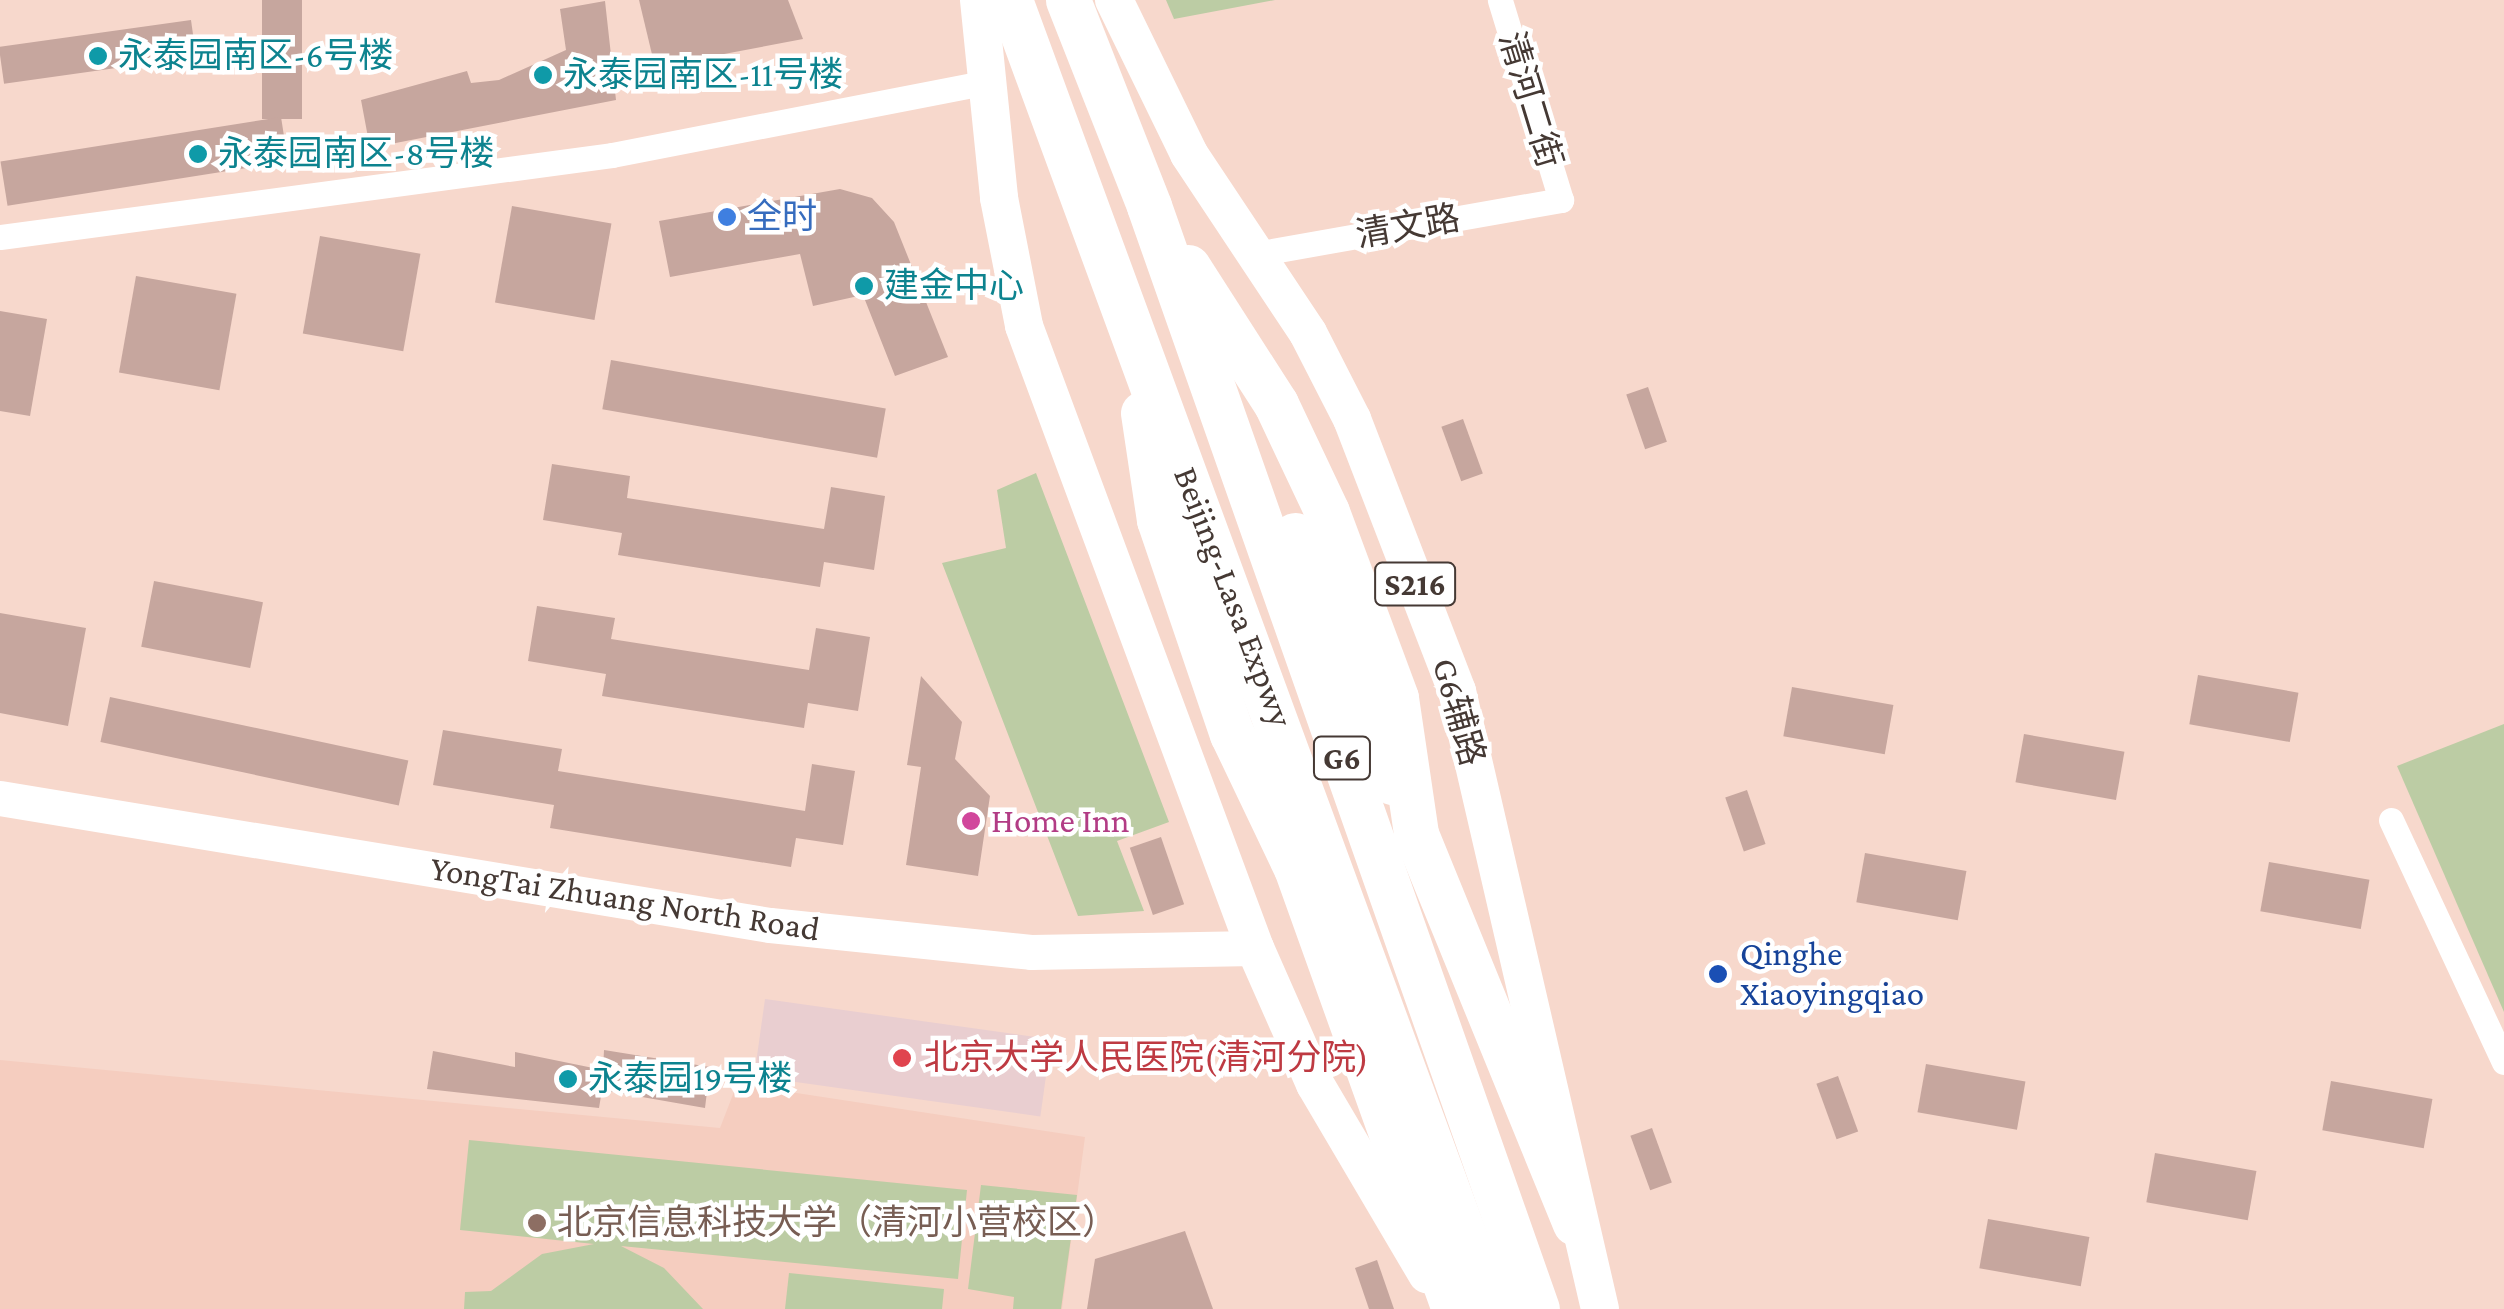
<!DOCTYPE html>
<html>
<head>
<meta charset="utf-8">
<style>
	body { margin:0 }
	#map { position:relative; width:2504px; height:1309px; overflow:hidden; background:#f7d8cc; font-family:"Crimson Pro","Noto Sans SC",serif }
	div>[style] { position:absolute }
	.built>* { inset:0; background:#f5cdbf }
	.medical>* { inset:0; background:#e9ced0; transform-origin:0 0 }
	.green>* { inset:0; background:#bccca4 }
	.building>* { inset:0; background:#c6a69e; transform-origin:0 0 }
	.street>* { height:25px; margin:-12.5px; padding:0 12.5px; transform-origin:12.5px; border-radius:12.5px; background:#fff }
	.secondary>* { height:35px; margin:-17.5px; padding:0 17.5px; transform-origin:17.5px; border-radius:17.5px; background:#fff }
	.primary>* { height:38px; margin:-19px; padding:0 19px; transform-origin:19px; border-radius:19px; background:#fff }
	.highway>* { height:45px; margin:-22.5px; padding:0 22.5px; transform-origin:22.5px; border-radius:22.5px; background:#fff }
	.dots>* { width:28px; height:28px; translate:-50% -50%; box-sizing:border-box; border:5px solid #fff; border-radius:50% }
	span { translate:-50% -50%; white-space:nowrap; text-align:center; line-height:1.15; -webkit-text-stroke:9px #fff; paint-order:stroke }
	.shield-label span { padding:2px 8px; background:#fff; border:2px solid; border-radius:8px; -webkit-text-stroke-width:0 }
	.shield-label { font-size:32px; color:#453934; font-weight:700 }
	.culture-label { font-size:35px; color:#0d838f }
	.left { translate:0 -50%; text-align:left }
	.street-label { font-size:35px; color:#453934 }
	.shop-label { font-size:35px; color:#366cbe }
	.hotel-label { font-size:35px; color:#b23c85 }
	.transit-label { font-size:35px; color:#164399 }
	.health-label { font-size:35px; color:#be3a42 }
	.education-label { font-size:35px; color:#785e54 }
</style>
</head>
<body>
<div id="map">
	<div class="built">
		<i style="clip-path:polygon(0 1060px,720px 1128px,737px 1084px,1085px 1137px,1062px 1309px,0 1309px)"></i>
	</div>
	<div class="medical">
		<i style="left:765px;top:999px;width:289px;height:78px;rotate:8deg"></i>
	</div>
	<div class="green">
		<i style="clip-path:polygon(1166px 0,1275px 0,1174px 19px)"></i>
		<i style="clip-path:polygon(1036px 473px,1169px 822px,1117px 841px,1144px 911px,1078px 916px,942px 563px,1006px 548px,997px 490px)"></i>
		<i style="clip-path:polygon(2504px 724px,2504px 1012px,2397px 766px)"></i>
		<i style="clip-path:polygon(469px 1140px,967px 1190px,958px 1279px,621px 1246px,664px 1268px,703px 1309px,464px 1309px,465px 1292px,491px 1291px,542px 1254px,594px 1244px,460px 1230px)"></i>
		<i style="clip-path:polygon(981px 1185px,1077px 1195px,1061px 1309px,1013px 1309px,1014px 1297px,968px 1289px)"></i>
		<i style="clip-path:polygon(789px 1273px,944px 1289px,942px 1309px,785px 1309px)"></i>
	</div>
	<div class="building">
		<i style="left:262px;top:0;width:40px;height:119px"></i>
		<i style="clip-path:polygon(639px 0,788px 0,803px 39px,655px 67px)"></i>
		<i style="clip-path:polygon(605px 1px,616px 100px,370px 148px,361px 100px,467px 71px,471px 83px,499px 80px,566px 50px,560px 9px)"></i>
		<i style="left:191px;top:20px;width:37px;height:194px;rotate:82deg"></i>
		<i style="left:281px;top:117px;width:45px;height:284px;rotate:81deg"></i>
		<i style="clip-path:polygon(840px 189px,872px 198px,894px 222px,948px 357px,895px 376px,863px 295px,813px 306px,800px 254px,670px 277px,659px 221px)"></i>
		<i style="left:512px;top:206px;width:101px;height:98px;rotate:10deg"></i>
		<i style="left:320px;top:236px;width:102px;height:99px;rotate:10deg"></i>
		<i style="left:136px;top:276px;width:102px;height:98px;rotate:10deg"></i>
		<i style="clip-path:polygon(0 311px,47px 319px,30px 416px,0 411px)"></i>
		<i style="left:611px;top:360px;width:279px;height:50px;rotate:10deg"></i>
		<i style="left:1648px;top:387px;width:58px;height:23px;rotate:71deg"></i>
		<i style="left:1463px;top:419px;width:58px;height:23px;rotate:70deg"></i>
		<i style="clip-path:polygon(552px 464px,630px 476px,627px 498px,824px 529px,831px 487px,885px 496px,874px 570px,824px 562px,820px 587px,618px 555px,622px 533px,543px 520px)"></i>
		<i style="left:154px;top:581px;width:111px;height:67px;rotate:11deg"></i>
		<i style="clip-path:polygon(537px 606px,615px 618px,611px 639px,809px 670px,816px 628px,870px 637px,858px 711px,808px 703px,804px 728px,602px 696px,606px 674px,528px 661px)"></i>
		<i style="clip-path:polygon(0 613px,86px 628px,68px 726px,0 713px)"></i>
		<i style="left:2198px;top:675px;width:102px;height:50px;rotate:10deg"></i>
		<i style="clip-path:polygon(921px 676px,962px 722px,955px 759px,990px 796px,978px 876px,906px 865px,921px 767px,907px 765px)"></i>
		<i style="left:1792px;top:687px;width:103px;height:50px;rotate:10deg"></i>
		<i style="left:110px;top:697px;width:305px;height:46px;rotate:12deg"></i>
		<i style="clip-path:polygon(443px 730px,562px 749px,558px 771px,805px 811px,812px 764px,855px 771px,843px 845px,796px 838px,791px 867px,550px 828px,554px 805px,433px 785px)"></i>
		<i style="left:2024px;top:734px;width:102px;height:49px;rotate:10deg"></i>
		<i style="left:1747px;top:790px;width:57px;height:23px;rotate:71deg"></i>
		<i style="left:1161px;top:837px;width:71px;height:33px;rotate:71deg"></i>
		<i style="left:1865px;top:853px;width:103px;height:50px;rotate:10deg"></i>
		<i style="left:2269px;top:862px;width:102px;height:50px;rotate:10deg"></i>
		<i style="clip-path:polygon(604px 1050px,710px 1067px,705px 1108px,602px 1090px,599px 1108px,427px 1089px,433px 1051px,515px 1067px,515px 1052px,603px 1070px)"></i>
		<i style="left:1926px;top:1064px;width:101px;height:49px;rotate:10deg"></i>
		<i style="left:1838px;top:1076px;width:59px;height:23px;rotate:70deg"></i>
		<i style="left:2331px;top:1081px;width:103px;height:50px;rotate:10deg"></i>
		<i style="left:1652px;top:1128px;width:58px;height:23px;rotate:70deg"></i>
		<i style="left:2155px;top:1153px;width:103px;height:50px;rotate:10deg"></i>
		<i style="left:1988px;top:1219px;width:103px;height:50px;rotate:10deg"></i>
		<i style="clip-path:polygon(1185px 1231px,1213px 1309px,1087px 1309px,1095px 1259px)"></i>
		<i style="clip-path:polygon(1377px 1260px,1394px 1309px,1369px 1309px,1355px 1268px)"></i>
	</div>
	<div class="street">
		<i style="left:0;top:237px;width:617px;rotate:-7.63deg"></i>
		<i style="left:612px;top:155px;width:387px;rotate:-11deg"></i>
		<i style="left:1255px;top:254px;width:311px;rotate:-10deg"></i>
		<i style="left:1561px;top:200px;width:209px;rotate:-107deg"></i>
		<i style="left:2391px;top:820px;width:267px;rotate:65deg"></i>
	</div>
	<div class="secondary">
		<i style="left:0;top:798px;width:780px;rotate:9.37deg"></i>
		<i style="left:770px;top:925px;width:262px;rotate:5.9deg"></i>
		<i style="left:1031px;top:952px;width:224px;rotate:-1deg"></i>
	</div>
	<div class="primary">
		<i style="left:979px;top:0;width:199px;rotate:84.2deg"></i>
		<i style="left:999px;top:198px;width:130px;rotate:78.9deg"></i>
		<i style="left:1024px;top:326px;width:664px;rotate:69.63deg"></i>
		<i style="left:1255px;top:948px;width:149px;rotate:66.2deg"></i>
		<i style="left:1315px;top:1084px;width:221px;rotate:59.5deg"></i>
		<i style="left:1114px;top:0;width:171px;rotate:64deg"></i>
		<i style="left:1189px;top:154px;width:215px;rotate:56.4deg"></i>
		<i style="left:1308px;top:333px;width:97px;rotate:62.9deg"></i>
		<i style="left:1352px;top:419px;width:292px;rotate:68.9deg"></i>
		<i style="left:1457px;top:691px;width:634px;rotate:76.97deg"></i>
	</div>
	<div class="highway">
		<i style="left:1010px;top:0;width:1395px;rotate:69.82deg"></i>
		<i style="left:1068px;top:0;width:221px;rotate:68.5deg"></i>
		<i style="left:1149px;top:206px;width:1169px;rotate:70.62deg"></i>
		<i style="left:1188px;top:267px;width:163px;rotate:57.3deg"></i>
		<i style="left:1276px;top:404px;width:119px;rotate:64.7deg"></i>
		<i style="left:1327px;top:512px;width:198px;rotate:69.6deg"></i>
		<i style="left:1396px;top:698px;width:137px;rotate:81.6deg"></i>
		<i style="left:1416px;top:834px;width:420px;rotate:67.8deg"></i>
		<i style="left:1143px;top:413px;width:108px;rotate:81.5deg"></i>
		<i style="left:1159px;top:520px;width:226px;rotate:71.2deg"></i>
		<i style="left:1232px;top:734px;width:148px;rotate:64.5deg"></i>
		<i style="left:1296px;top:868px;width:468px;rotate:70.3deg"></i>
		<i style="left:1295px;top:535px;width:266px;rotate:68.4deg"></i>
	</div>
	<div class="dots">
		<i style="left:98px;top:56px;background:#0f9aa8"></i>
		<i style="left:543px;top:75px;background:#0f9aa8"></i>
		<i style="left:198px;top:154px;background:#0f9aa8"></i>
		<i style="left:727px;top:217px;background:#3f7fe0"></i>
		<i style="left:864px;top:286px;background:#0f9aa8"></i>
		<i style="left:971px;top:821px;background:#d1479c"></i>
		<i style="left:1718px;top:974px;background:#1a4fb4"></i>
		<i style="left:902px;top:1058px;background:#e0444e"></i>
		<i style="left:568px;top:1079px;background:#0f9aa8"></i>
		<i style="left:537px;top:1223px;background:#8d6e63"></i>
	</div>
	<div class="shield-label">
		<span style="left:1415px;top:584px">S216</span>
		<span style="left:1342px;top:758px">G6</span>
	</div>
	<div class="culture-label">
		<span class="left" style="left:118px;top:56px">永泰园南区-6号楼</span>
		<span class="left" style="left:563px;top:75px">永泰园南区-11号楼</span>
		<span class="left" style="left:218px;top:154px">永泰园南区-8号楼</span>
		<span class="left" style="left:884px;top:286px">建金中心</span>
		<span class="left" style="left:588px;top:1079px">永泰园19号楼</span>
	</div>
	<div class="street-label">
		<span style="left:1530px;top:100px;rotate:73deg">清河二街</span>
		<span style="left:1408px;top:227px;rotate:-10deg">清文路</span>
		<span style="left:1233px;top:597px;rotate:69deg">Beijing-Lasa Expwy</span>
		<span style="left:1458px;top:712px;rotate:74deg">G6辅路</span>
		<span style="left:625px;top:899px;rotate:9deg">YongTai Zhuang North Road</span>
	</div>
	<div class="shop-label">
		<span class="left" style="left:747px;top:217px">全时</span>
	</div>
	<div class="hotel-label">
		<span class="left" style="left:991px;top:821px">Home Inn</span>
	</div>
	<div class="transit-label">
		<span class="left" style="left:1740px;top:974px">Qinghe<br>Xiaoyingqiao</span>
	</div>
	<div class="health-label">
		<span class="left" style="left:924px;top:1058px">北京大学人民医院(清河分院)</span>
	</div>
	<div class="education-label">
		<span class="left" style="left:557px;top:1223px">北京信息科技大学（清河小营校区）</span>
	</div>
</div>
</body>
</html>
